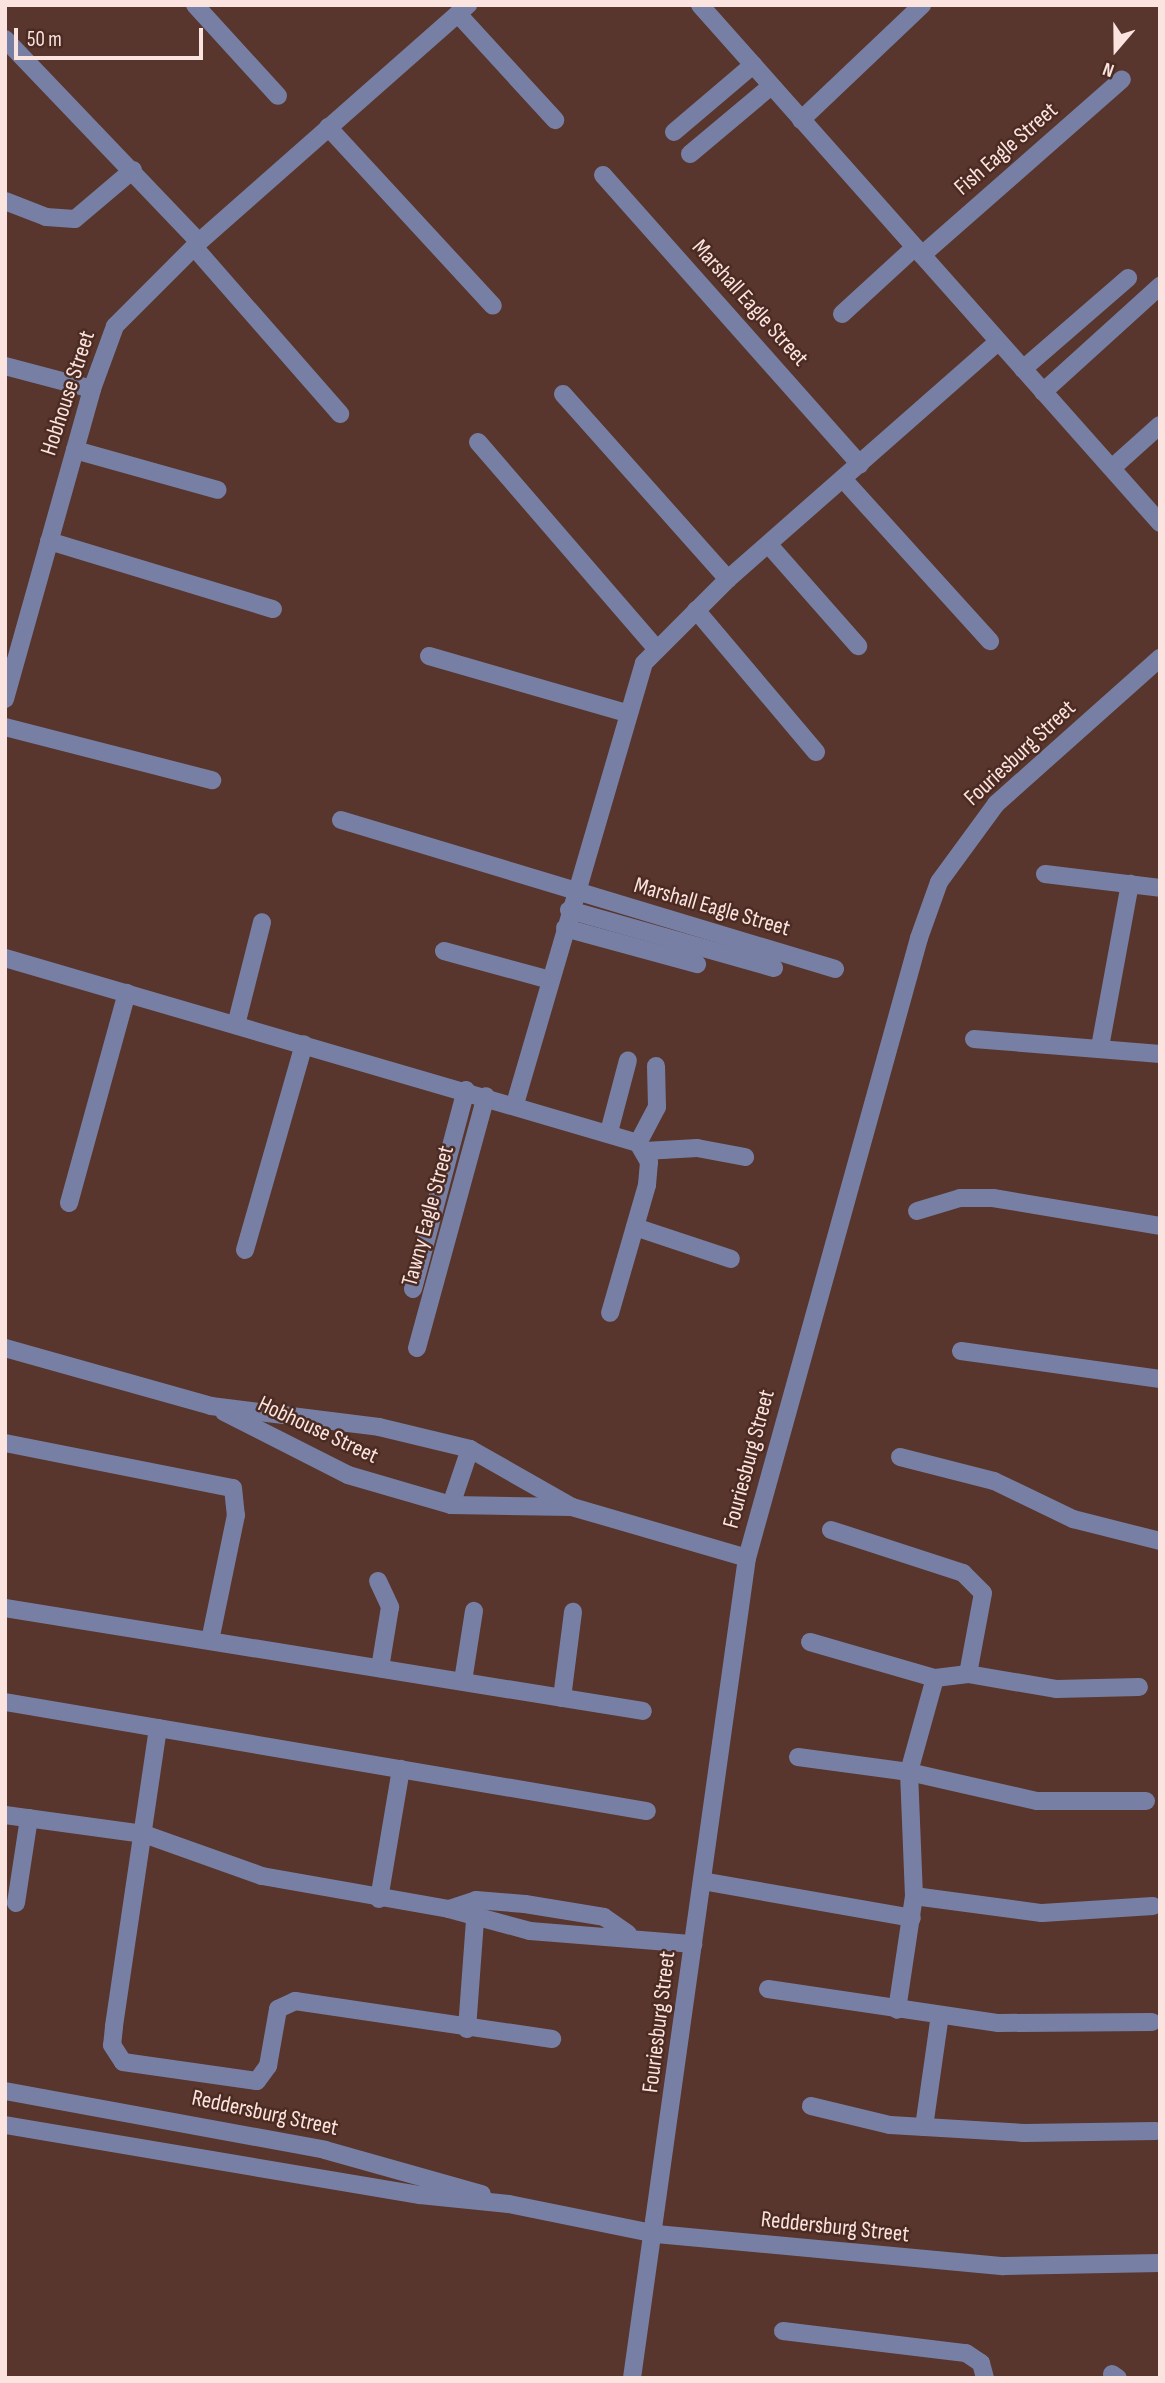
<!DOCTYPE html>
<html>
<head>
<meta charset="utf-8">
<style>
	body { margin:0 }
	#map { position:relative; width:1165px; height:2383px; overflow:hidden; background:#58352d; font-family:"Sofia Sans Condensed",sans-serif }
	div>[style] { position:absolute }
	.minor>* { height:18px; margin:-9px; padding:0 9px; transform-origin:9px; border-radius:9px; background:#7780a4 }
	span { translate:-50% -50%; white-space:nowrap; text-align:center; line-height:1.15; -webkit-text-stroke:5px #4c2b23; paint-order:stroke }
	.street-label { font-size:23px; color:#fbe4df }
	.frame { position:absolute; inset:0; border:7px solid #fbe4df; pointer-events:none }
	.north { position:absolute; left:1081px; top:14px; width:70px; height:70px; -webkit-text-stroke:5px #4c2b23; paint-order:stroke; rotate:200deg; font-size:19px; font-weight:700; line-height:28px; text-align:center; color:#fbe4df }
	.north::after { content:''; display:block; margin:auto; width:24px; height:32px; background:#fbe4df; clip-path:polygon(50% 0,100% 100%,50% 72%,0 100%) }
	.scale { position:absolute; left:14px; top:28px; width:189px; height:32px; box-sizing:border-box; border:4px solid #fbe4df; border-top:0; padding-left:9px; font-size:21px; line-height:24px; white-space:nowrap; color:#fbe4df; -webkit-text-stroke:5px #4c2b23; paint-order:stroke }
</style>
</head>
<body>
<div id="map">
	<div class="minor">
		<i style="left:195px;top:5px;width:123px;rotate:47.6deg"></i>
		<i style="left:700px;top:5px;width:693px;rotate:48.39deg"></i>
		<i style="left:458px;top:14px;width:144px;rotate:47.5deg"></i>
		<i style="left:5px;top:39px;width:281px;rotate:46.3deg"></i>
		<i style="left:801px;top:120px;width:167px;rotate:-43.5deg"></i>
		<i style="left:328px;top:127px;width:243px;rotate:47.3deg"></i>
		<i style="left:674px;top:132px;width:104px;rotate:-40.3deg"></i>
		<i style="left:690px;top:154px;width:106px;rotate:-40deg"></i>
		<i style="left:603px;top:175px;width:387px;rotate:48.4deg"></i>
		<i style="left:5px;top:201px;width:44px;rotate:21.3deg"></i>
		<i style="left:46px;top:217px;width:29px;rotate:4deg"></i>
		<i style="left:75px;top:219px;width:76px;rotate:-40.2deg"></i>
		<i style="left:194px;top:247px;width:222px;rotate:48.8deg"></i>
		<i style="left:922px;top:255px;width:266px;rotate:-41.3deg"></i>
		<i style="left:842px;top:314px;width:99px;rotate:-42.5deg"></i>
		<i style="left:5px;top:366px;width:90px;rotate:14.8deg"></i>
		<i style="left:1023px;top:369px;width:139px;rotate:-40.9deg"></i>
		<i style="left:1043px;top:392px;width:158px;rotate:-42.2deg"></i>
		<i style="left:563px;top:394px;width:248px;rotate:48.3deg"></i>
		<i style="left:478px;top:442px;width:271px;rotate:49.2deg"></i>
		<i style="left:75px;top:450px;width:148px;rotate:15.6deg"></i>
		<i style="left:1112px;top:468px;width:64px;rotate:-41.9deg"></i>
		<i style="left:843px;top:479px;width:219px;rotate:47.8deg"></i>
		<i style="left:49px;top:541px;width:234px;rotate:16.9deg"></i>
		<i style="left:769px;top:545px;width:135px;rotate:48.6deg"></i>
		<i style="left:696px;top:610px;width:186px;rotate:49.8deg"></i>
		<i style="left:429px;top:656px;width:205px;rotate:16.1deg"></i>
		<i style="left:5px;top:699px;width:322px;rotate:-74.3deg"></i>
		<i style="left:92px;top:389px;width:67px;rotate:-69.9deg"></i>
		<i style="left:115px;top:326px;width:119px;rotate:-45deg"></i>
		<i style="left:199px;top:242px;width:359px;rotate:-41.4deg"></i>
		<i style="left:5px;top:727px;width:214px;rotate:14.4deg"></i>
		<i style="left:341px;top:820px;width:516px;rotate:16.78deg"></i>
		<i style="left:1045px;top:874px;width:116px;rotate:6.9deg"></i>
		<i style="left:569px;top:910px;width:213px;rotate:15.8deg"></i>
		<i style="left:565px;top:928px;width:137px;rotate:15.3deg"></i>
		<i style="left:444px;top:951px;width:110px;rotate:15.3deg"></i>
		<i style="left:5px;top:958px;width:659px;rotate:16.29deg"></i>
		<i style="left:638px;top:1143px;width:22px;rotate:60deg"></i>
		<i style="left:649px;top:1162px;width:23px;rotate:95deg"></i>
		<i style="left:647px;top:1185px;width:133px;rotate:106.1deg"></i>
		<i style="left:236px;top:1025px;width:106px;rotate:-75.8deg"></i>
		<i style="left:974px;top:1039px;width:187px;rotate:4.6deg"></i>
		<i style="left:1100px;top:1047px;width:166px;rotate:-79.6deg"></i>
		<i style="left:515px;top:1104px;width:459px;rotate:-73.7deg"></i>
		<i style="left:644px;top:663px;width:119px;rotate:-45deg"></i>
		<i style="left:728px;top:579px;width:359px;rotate:-41.3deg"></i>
		<i style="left:609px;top:1132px;width:74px;rotate:-75.2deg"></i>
		<i style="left:638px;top:1143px;width:41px;rotate:-62.2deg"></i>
		<i style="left:657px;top:1107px;width:41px;rotate:-91.4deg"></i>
		<i style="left:645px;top:1151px;width:52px;rotate:-3.3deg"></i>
		<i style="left:697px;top:1148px;width:49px;rotate:10.6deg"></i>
		<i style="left:69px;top:1203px;width:218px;rotate:-74.6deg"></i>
		<i style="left:917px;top:1211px;width:45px;rotate:-16.8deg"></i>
		<i style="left:960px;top:1198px;width:33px"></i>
		<i style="left:993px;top:1198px;width:169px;rotate:9.5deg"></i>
		<i style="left:635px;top:1227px;width:101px;rotate:18.4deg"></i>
		<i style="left:245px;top:1250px;width:214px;rotate:-74deg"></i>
		<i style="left:413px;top:1289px;width:206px;rotate:-75.1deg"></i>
		<i style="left:5px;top:1348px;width:214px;rotate:15.7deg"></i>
		<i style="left:211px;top:1406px;width:169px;rotate:7.1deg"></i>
		<i style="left:379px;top:1427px;width:94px;rotate:13.6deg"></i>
		<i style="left:470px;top:1449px;width:117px;rotate:29.6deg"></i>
		<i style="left:572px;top:1507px;width:182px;rotate:16.2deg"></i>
		<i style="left:417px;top:1348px;width:261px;rotate:-74.7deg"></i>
		<i style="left:961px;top:1351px;width:201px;rotate:8deg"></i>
		<i style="left:224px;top:1412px;width:139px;rotate:26.9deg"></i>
		<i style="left:348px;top:1475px;width:107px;rotate:16.2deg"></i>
		<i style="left:451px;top:1505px;width:121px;rotate:0.9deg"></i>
		<i style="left:5px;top:1443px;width:232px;rotate:11.2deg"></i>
		<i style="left:233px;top:1488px;width:27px;rotate:84deg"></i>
		<i style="left:236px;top:1515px;width:128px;rotate:101.7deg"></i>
		<i style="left:900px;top:1457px;width:97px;rotate:14.3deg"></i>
		<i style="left:994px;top:1481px;width:88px;rotate:25.7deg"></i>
		<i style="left:1073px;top:1519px;width:90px;rotate:14.2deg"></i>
		<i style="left:451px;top:1505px;width:59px;rotate:-71.3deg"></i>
		<i style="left:831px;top:1530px;width:139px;rotate:18deg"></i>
		<i style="left:963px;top:1573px;width:28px;rotate:45deg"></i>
		<i style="left:983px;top:1593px;width:82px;rotate:100.5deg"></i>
		<i style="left:968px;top:1674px;width:33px;rotate:173deg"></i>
		<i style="left:935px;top:1678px;width:98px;rotate:105.5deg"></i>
		<i style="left:909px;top:1772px;width:124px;rotate:87.7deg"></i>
		<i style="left:914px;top:1896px;width:115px;rotate:98.5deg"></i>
		<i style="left:378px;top:1581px;width:29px;rotate:65deg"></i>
		<i style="left:390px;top:1607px;width:62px;rotate:99.3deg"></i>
		<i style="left:5px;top:1608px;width:646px;rotate:9.17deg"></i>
		<i style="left:810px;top:1642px;width:130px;rotate:16.1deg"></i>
		<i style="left:968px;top:1674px;width:89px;rotate:9.7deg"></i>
		<i style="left:1056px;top:1689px;width:83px;rotate:-1.4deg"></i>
		<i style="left:463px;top:1681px;width:71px;rotate:-81.1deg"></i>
		<i style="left:562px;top:1698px;width:87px;rotate:-82.7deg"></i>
		<i style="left:5px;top:1702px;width:651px;rotate:9.64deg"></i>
		<i style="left:158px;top:1728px;width:302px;rotate:98.4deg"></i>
		<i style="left:114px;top:2027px;width:18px;rotate:96deg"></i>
		<i style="left:112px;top:2045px;width:20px;rotate:57deg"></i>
		<i style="left:123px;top:2062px;width:135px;rotate:8.1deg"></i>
		<i style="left:257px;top:2081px;width:19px;rotate:-54deg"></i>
		<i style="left:268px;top:2066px;width:58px;rotate:-80deg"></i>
		<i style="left:278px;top:2009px;width:19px;rotate:-25deg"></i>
		<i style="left:295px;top:2001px;width:260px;rotate:8.4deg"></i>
		<i style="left:798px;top:1757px;width:112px;rotate:7.7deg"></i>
		<i style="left:909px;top:1772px;width:131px;rotate:12.8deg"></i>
		<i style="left:1037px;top:1801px;width:109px"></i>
		<i style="left:5px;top:1815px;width:140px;rotate:7.8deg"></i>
		<i style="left:144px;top:1834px;width:125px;rotate:19.6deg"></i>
		<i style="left:262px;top:1876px;width:190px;rotate:10deg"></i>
		<i style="left:449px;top:1909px;width:84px;rotate:15.2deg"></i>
		<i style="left:530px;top:1931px;width:164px;rotate:4.6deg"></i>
		<i style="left:702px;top:1881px;width:213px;rotate:10deg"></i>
		<i style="left:914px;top:1896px;width:129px;rotate:7.6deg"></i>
		<i style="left:1042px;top:1913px;width:111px;rotate:-3.6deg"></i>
		<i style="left:379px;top:1899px;width:132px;rotate:-80.4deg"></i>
		<i style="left:16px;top:1903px;width:86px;rotate:-81.3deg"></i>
		<i style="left:449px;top:1909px;width:28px;rotate:-18deg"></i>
		<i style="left:476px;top:1900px;width:49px;rotate:4.7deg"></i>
		<i style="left:525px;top:1904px;width:80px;rotate:9.3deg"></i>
		<i style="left:604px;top:1917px;width:29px;rotate:35deg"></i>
		<i style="left:768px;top:1989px;width:233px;rotate:8.4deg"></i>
		<i style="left:999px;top:2023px;width:153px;rotate:-0.4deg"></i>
		<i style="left:467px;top:2029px;width:122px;rotate:-85.8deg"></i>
		<i style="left:5px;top:2091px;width:325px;rotate:10.4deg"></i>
		<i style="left:325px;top:2150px;width:163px;rotate:15.7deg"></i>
		<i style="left:811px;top:2106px;width:81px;rotate:13.5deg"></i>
		<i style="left:890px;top:2125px;width:134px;rotate:3.4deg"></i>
		<i style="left:1024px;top:2133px;width:132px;rotate:-0.9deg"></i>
		<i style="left:5px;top:2125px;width:421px;rotate:9.6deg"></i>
		<i style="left:420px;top:2195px;width:89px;rotate:5.8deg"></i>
		<i style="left:509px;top:2204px;width:150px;rotate:11.5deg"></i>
		<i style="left:656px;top:2234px;width:349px;rotate:5.3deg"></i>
		<i style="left:1004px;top:2266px;width:156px;rotate:-1.1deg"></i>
		<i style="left:924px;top:2127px;width:113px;rotate:-81.9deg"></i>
		<i style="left:783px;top:2331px;width:184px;rotate:6.9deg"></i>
		<i style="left:966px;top:2353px;width:18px;rotate:34deg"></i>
		<i style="left:981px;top:2363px;width:16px;rotate:75deg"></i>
		<i style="left:1112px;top:2374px;width:7px;rotate:34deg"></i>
		<i style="left:632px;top:2378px;width:828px;rotate:-82.02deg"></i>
		<i style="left:747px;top:1558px;width:643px;rotate:-74.49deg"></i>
		<i style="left:919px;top:938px;width:59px;rotate:-70.3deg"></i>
		<i style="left:939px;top:882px;width:97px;rotate:-53.8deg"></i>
		<i style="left:996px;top:804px;width:220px;rotate:-41.7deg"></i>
	</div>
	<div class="street-label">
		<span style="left:1006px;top:149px;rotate:-41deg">Fish Eagle Street</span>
		<span style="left:750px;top:303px;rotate:48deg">Marshall Eagle Street</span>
		<span style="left:68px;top:393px;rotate:-72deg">Hobhouse Street</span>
		<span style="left:1020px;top:753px;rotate:-43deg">Fouriesburg Street</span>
		<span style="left:712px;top:907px;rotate:16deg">Marshall Eagle Street</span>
		<span style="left:428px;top:1216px;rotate:-75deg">Tawny Eagle Street</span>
		<span style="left:318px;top:1430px;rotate:25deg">Hobhouse Street</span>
		<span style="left:749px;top:1459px;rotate:-75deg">Fouriesburg Street</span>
		<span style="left:659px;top:2022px;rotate:-83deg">Fouriesburg Street</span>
		<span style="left:265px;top:2113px;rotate:12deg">Reddersburg Street</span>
		<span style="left:835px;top:2227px;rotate:6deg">Reddersburg Street</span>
	</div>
	<div class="frame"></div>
	<div class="north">N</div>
	<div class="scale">50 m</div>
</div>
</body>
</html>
